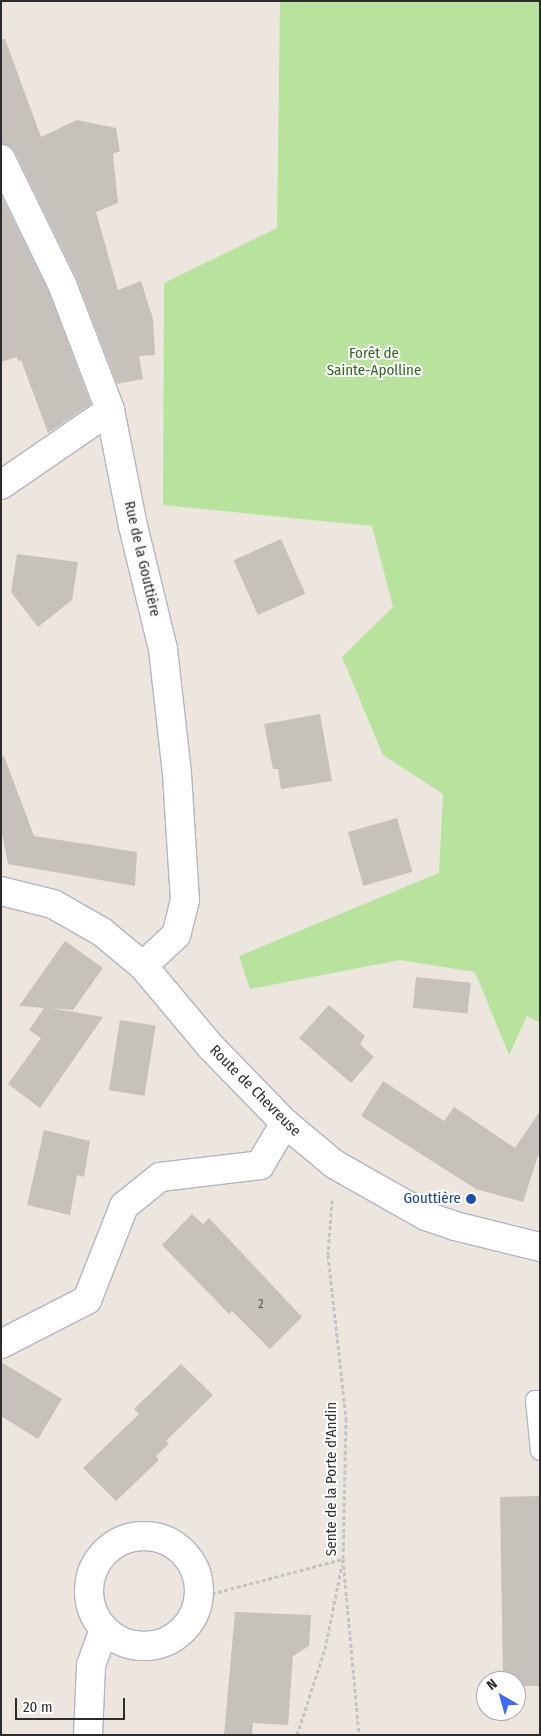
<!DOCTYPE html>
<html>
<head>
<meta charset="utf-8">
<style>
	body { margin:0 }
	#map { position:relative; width:541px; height:1736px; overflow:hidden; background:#ede6df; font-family:"Fira Sans Condensed",sans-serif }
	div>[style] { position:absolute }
	.green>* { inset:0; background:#b7e39c }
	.building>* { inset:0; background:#c6c1ba; transform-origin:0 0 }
	.path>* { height:3px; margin-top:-1.5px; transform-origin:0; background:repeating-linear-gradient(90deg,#c4c4c4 0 4px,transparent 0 6.5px) }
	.roads { filter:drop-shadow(1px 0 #b2b5bf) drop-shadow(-1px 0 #b2b5bf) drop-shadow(0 1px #b2b5bf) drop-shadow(0 -1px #b2b5bf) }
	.service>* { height:18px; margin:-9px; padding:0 9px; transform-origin:9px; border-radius:9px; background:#fff }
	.minor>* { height:28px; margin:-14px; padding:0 14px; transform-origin:14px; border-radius:14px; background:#fff }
	.minor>.ring { margin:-14px; padding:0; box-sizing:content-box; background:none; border:28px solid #fff; border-radius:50% }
	.tertiary>* { height:28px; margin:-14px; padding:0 14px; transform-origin:14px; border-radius:14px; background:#fff }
	.dots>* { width:14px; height:14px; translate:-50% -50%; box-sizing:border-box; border:2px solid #fff; border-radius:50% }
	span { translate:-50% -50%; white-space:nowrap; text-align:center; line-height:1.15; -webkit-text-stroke:4px #fff; paint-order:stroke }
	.number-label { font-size:12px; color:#525150 }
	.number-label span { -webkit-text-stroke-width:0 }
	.park-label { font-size:15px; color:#2e6a1b }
	.street-label { font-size:15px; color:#2c2c2c }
	.transit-label { font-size:15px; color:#164399 }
	.right { translate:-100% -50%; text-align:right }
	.frame { position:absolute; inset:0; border:2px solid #2c2c2c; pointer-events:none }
	.north { position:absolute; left:476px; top:1671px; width:50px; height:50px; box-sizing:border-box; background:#fff; border:1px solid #ababab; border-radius:50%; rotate:322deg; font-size:14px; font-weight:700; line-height:20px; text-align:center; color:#2c2c2c }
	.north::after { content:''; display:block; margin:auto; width:18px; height:22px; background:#416af8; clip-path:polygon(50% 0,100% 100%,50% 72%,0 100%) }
	.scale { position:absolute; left:15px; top:1698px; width:110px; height:22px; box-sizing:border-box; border:2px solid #2c2c2c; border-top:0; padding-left:6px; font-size:15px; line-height:18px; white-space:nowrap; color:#2c2c2c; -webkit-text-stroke:4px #fff; paint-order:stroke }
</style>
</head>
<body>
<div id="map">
	<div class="green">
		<i style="clip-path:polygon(280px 1px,540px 1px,540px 1023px,527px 1016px,509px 1055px,475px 972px,400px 960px,250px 989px,239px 956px,439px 873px,443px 794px,383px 755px,342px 657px,393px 607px,372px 526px,163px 505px,164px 283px,277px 228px)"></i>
	</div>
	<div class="building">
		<i style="clip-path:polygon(1px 39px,5px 39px,41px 137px,77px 120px,116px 128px,120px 151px,113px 154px,118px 203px,96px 212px,118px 290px,141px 281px,153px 319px,155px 355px,139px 356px,143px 379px,117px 384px,76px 277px,15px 152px,1px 144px)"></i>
		<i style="clip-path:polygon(1px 195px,48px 290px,91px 404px,48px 433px,21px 360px,18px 361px,17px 357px,1px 362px)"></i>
		<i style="left:281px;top:539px;width:60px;height:52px;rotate:66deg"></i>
		<i style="clip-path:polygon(17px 554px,78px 562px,72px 600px,38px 627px,11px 592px)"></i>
		<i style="clip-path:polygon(320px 714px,332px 781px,281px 789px,278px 769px,273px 769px,264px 724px)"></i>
		<i style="clip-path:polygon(4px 756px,34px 836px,137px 852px,135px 886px,8px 864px,1px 828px,1px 757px)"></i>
		<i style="left:397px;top:818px;width:56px;height:51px;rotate:74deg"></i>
		<i style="clip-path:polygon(65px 941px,103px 968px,73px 1010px,50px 1008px,103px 1017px,40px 1108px,8px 1084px,41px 1038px,29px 1030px,44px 1008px,19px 1006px)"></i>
		<i style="left:416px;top:977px;width:55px;height:31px;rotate:6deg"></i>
		<i style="clip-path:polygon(329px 1005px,365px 1036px,360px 1044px,374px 1057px,351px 1083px,299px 1038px)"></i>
		<i style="left:120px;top:1020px;width:36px;height:71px;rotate:9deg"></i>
		<i style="clip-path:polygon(383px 1081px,444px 1121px,454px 1107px,515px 1148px,540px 1111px,540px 1150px,523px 1202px,476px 1189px,361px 1116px)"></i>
		<i style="clip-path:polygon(44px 1130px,90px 1141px,84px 1177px,77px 1175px,70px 1215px,27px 1205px)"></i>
		<i style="clip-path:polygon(192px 1214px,203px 1224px,209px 1218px,302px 1317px,270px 1349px,232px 1311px,229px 1314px,162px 1245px)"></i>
		<i style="clip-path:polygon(1px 1362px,62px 1399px,38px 1439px,1px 1416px)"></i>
		<i style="clip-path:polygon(181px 1364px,213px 1395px,166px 1441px,169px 1444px,156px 1456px,159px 1460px,116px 1501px,83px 1468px,139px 1414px,134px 1409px)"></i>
		<i style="clip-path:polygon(540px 1496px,540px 1686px,516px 1686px,516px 1681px,503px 1681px,500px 1497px)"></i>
		<i style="clip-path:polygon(235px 1612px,311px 1615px,309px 1646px,293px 1656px,288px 1725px,253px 1723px,252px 1735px,224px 1735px)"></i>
	</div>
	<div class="path">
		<i style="left:332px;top:1200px;width:55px;rotate:94.2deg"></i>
		<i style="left:328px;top:1255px;width:164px;rotate:83.7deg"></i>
		<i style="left:346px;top:1418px;width:141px;rotate:91.2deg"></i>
		<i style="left:343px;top:1559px;width:177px;rotate:84.8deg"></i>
		<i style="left:199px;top:1597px;width:149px;rotate:-14.8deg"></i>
		<i style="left:297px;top:1735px;width:90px;rotate:-72deg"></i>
		<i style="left:325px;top:1649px;width:86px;rotate:-78.6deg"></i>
	</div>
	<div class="roads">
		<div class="service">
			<i style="left:540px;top:1400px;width:5px;rotate:180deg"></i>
			<i style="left:535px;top:1400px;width:51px;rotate:84.4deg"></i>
		</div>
		<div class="minor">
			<i style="left:1px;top:159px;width:139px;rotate:64deg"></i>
			<i style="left:62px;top:284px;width:135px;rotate:69.1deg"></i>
			<i style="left:110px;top:410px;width:118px;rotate:78.8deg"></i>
			<i style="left:133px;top:526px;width:127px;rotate:76.3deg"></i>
			<i style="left:163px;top:649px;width:126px;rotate:83.6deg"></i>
			<i style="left:177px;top:774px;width:126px;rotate:86.4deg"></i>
			<i style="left:185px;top:900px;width:36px;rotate:104deg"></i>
			<i style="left:176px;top:935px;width:45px;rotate:136.8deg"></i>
			<i style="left:1px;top:485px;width:132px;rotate:-34.5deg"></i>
			<i style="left:1px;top:1344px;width:97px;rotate:-27.1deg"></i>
			<i style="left:87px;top:1300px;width:101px;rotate:-68.5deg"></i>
			<i style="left:124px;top:1206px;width:46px;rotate:-38.9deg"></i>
			<i style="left:160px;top:1177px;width:101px;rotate:-6.8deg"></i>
			<i style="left:260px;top:1165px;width:49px;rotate:-59.2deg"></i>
			<i class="ring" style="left:89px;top:1536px;width:82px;height:82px"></i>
			<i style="left:88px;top:1735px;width:70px;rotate:-87.5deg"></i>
			<i style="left:91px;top:1665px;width:38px;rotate:-70deg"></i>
		</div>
		<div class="tertiary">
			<i style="left:1px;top:891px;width:54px;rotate:14deg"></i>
			<i style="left:53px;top:904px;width:56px;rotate:29.7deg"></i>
			<i style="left:102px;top:932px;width:53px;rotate:39.7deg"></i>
			<i style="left:143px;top:966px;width:106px;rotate:50deg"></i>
			<i style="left:211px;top:1047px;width:106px;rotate:45.8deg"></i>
			<i style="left:285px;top:1123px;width:64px;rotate:39.9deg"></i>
			<i style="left:334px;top:1164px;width:106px;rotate:29.5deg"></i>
			<i style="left:426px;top:1216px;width:31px;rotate:19deg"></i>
			<i style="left:455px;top:1226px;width:88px;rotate:13.9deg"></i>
		</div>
	</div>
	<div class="dots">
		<i style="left:471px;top:1199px;background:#1a4fb4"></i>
	</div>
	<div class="number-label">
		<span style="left:261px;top:1305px">2</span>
	</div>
	<div class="park-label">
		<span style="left:374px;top:362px">Forêt de<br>Sainte-Apolline</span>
	</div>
	<div class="street-label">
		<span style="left:142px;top:559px;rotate:77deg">Rue de la Gouttière</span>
		<span style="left:255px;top:1091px;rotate:45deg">Route de Chevreuse</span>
		<span style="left:332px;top:1479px;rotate:-90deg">Sente de la Porte d'Andin</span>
	</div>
	<div class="transit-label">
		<span class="right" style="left:461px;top:1199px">Gouttière</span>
	</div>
	<div class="frame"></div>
	<div class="north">N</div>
	<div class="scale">20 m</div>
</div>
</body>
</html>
